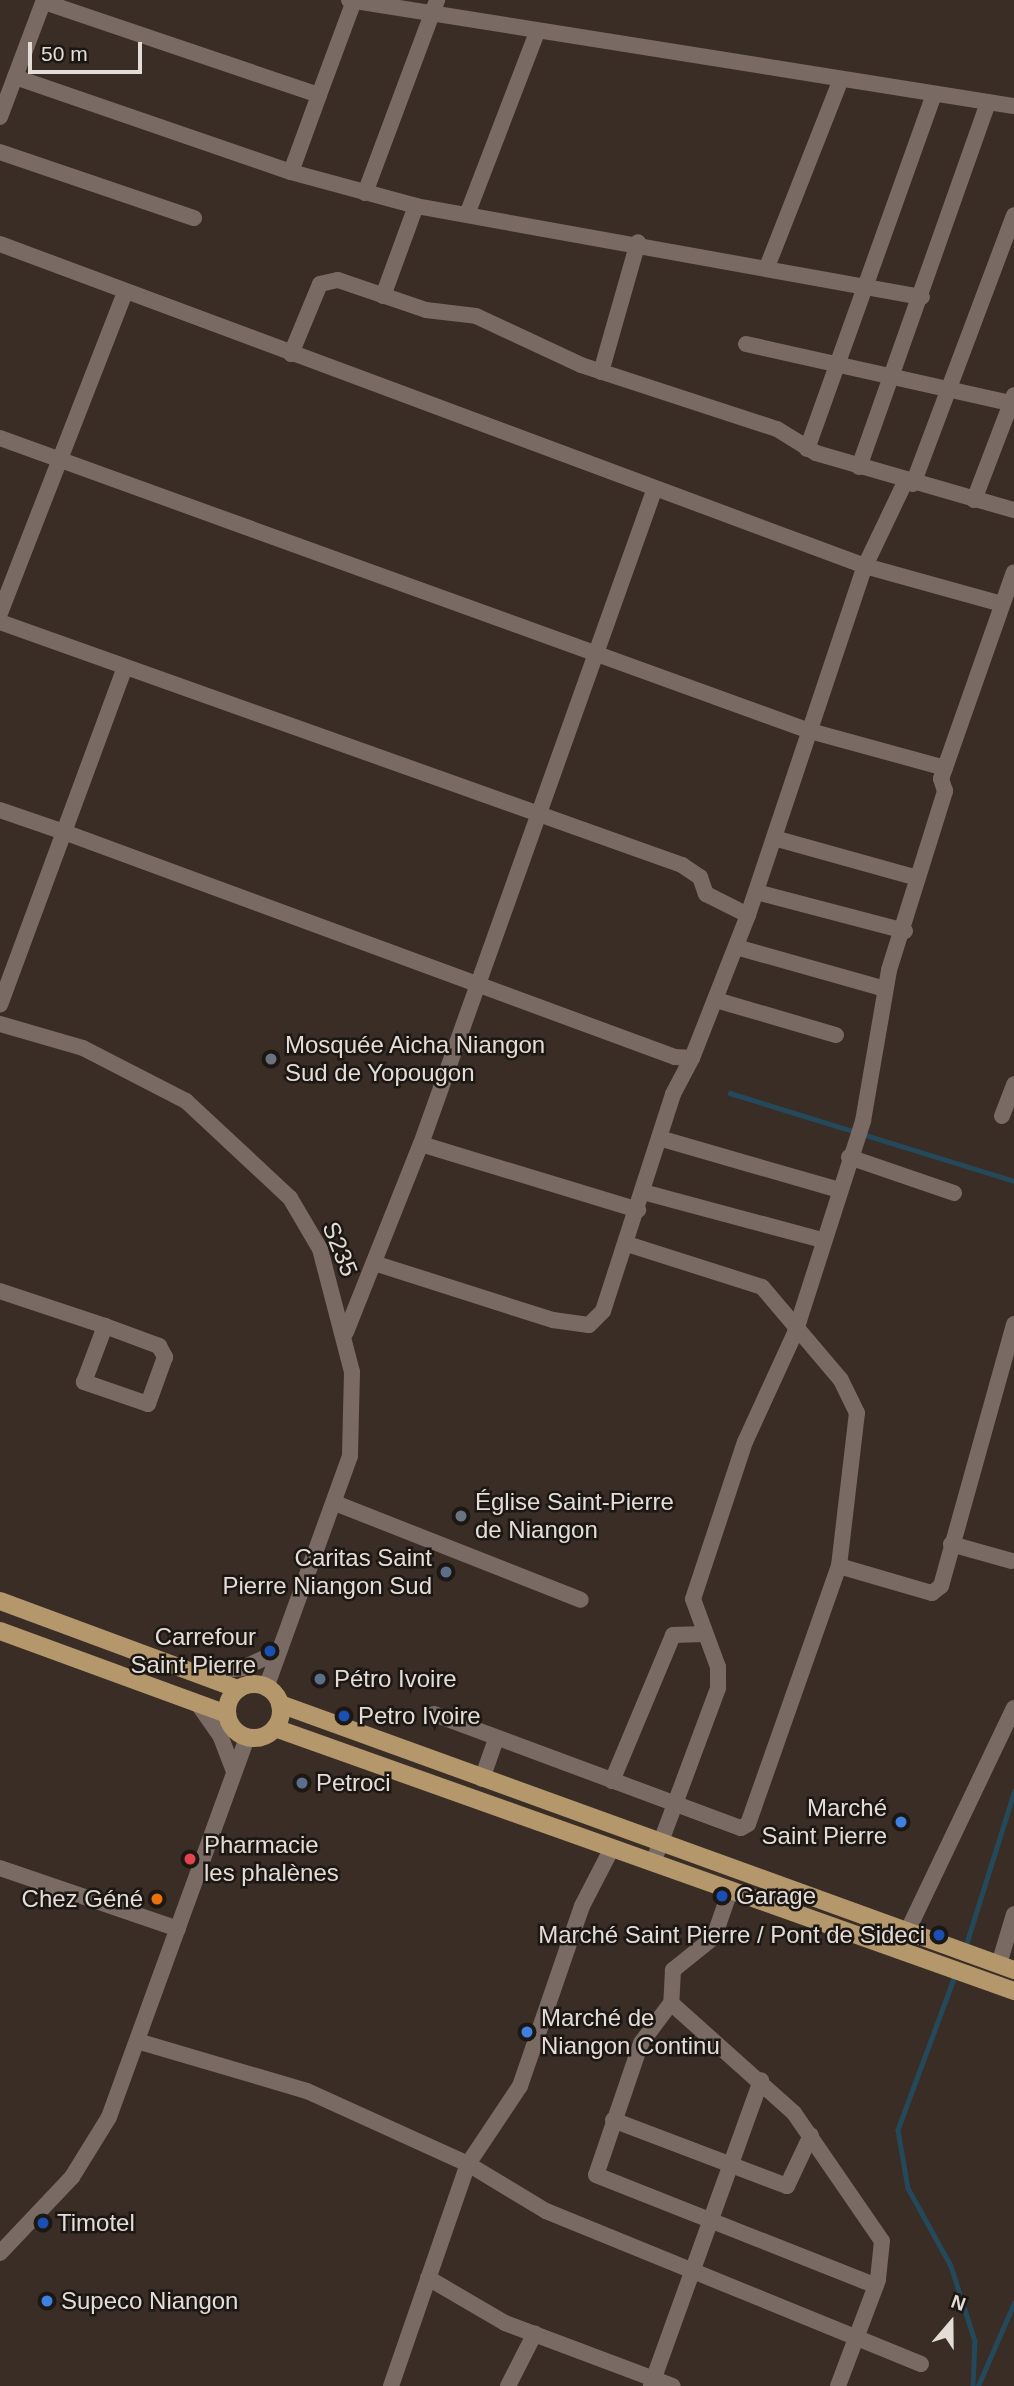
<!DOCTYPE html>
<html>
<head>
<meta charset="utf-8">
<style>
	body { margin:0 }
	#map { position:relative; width:1014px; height:2386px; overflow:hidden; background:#392d26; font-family:Helvetica,sans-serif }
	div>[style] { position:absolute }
	.stream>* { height:4.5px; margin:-2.25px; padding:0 2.25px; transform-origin:2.25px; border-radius:2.25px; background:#23495b }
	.minor>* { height:16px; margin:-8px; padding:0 8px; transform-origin:8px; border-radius:8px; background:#796b63 }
	.major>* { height:18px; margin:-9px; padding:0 9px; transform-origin:9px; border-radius:9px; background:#b4976b }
	.major>.ring { margin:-9px; padding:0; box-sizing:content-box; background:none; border:18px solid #b4976b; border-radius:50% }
	.dots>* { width:19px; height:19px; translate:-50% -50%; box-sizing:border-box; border:4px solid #1c1713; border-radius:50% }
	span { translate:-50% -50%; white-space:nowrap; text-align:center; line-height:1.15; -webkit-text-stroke:5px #1c1713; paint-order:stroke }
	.poi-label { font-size:24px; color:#e4dcd7 }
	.left { translate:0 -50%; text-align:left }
	.right { translate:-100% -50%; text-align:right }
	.street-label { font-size:24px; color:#e4dcd7 }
	.north { position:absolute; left:916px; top:2288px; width:70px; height:70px; -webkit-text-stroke:5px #1c1713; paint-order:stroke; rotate:20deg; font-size:19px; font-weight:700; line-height:28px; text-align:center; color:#e4dcd7 }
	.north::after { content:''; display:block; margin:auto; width:24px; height:32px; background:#e4dcd7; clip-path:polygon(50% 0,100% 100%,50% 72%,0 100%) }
	.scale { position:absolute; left:28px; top:42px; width:114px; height:32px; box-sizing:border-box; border:4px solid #e4dcd7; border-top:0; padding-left:9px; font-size:21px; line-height:24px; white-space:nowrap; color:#e4dcd7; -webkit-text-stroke:5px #1c1713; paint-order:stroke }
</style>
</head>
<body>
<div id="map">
	<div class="stream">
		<i style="left:730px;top:1093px;width:297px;rotate:17.2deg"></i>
		<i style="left:965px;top:1948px;width:164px;rotate:-72.6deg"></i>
		<i style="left:955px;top:1976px;width:164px;rotate:110.3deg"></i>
		<i style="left:898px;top:2130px;width:59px;rotate:80.2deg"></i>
		<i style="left:908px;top:2188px;width:89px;rotate:61.1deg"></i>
		<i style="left:951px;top:2266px;width:79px;rotate:72.3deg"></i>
		<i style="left:975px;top:2341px;width:45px;rotate:92.5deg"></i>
		<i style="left:978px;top:2386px;width:90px;rotate:-66.6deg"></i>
	</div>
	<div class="minor">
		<i style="left:349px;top:0;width:673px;rotate:9.06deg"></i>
		<i style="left:44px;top:2px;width:290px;rotate:18.7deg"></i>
		<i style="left:319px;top:95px;width:100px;rotate:-69.6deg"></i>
		<i style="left:15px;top:77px;width:292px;rotate:19deg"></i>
		<i style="left:291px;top:172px;width:130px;rotate:15.2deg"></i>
		<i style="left:416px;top:206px;width:514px;rotate:10.2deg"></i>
		<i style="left:0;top:117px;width:125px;rotate:-69.4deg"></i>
		<i style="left:0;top:152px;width:205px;rotate:18.8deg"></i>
		<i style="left:291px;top:172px;width:82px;rotate:-70deg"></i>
		<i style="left:365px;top:193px;width:206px;rotate:-69.5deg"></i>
		<i style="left:468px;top:212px;width:193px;rotate:-69deg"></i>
		<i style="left:0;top:244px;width:923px;rotate:20.42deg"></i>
		<i style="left:865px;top:566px;width:142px;rotate:15.5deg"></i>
		<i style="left:767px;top:267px;width:202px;rotate:-68.5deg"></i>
		<i style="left:383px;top:296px;width:96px;rotate:-69.9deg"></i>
		<i style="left:746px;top:344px;width:271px;rotate:12.6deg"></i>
		<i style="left:291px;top:354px;width:76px;rotate:-67.5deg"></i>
		<i style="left:320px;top:284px;width:18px;rotate:-13deg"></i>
		<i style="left:338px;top:280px;width:93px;rotate:18.8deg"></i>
		<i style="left:426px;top:310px;width:50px;rotate:6.8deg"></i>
		<i style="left:476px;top:316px;width:116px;rotate:25deg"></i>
		<i style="left:581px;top:365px;width:206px;rotate:18.1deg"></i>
		<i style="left:777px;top:429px;width:46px;rotate:31.6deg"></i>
		<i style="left:816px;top:453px;width:206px;rotate:16.1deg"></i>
		<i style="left:601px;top:372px;width:135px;rotate:-74.1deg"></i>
		<i style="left:0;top:438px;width:861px;rotate:19.89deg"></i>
		<i style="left:810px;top:731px;width:140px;rotate:15.3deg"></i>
		<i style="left:807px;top:449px;width:377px;rotate:-70.3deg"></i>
		<i style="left:859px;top:467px;width:387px;rotate:-70.5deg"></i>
		<i style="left:913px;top:484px;width:287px;rotate:-69.4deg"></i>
		<i style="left:974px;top:500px;width:112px;rotate:-69.1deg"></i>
		<i style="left:0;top:613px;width:344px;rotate:-68.7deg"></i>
		<i style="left:0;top:622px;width:724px;rotate:19.61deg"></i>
		<i style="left:682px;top:865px;width:22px;rotate:34deg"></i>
		<i style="left:700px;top:877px;width:18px;rotate:71deg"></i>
		<i style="left:706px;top:894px;width:47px;rotate:26.6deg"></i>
		<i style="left:125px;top:667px;width:176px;rotate:110.3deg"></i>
		<i style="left:64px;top:832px;width:651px;rotate:20.22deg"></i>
		<i style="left:675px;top:1057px;width:17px;rotate:3deg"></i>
		<i style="left:692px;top:1058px;width:154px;rotate:-68.6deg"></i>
		<i style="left:748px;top:915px;width:368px;rotate:-71.5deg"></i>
		<i style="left:865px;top:566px;width:93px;rotate:-64.5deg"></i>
		<i style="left:0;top:810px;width:68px;rotate:19deg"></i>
		<i style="left:64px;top:832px;width:184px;rotate:110.3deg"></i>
		<i style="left:774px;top:838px;width:148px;rotate:15.6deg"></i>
		<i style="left:756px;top:892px;width:154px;rotate:14.7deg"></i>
		<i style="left:736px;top:947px;width:155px;rotate:15.7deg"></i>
		<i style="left:716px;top:1000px;width:125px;rotate:16.3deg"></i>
		<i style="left:0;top:1024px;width:86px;rotate:16.1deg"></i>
		<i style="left:83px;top:1048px;width:116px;rotate:27.2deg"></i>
		<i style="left:186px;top:1101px;width:142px;rotate:43deg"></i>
		<i style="left:290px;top:1198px;width:59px;rotate:59.5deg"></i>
		<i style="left:320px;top:1249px;width:127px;rotate:75.4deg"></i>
		<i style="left:352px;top:1372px;width:84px;rotate:91.4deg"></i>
		<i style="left:350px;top:1456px;width:247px;rotate:109.9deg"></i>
		<i style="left:1002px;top:1116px;width:34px;rotate:-69deg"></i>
		<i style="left:659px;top:1138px;width:184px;rotate:16.1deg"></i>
		<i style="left:421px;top:1144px;width:227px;rotate:16.9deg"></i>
		<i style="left:849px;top:1157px;width:111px;rotate:18.9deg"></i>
		<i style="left:643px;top:1192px;width:185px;rotate:15deg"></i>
		<i style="left:377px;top:1264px;width:185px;rotate:17.7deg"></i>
		<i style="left:553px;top:1320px;width:36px;rotate:8deg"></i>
		<i style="left:589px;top:1325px;width:20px;rotate:-45deg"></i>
		<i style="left:603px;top:1311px;width:228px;rotate:-72.1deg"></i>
		<i style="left:673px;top:1094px;width:41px;rotate:-62.2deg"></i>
		<i style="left:0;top:1291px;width:111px;rotate:18.4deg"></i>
		<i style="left:105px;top:1326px;width:58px;rotate:20.3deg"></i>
		<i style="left:159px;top:1346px;width:13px;rotate:61deg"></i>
		<i style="left:165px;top:1357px;width:50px;rotate:109.9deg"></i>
		<i style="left:148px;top:1404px;width:68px;rotate:-161deg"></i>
		<i style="left:84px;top:1382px;width:60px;rotate:-69.4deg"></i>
		<i style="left:346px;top:1332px;width:202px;rotate:-68.3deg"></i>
		<i style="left:421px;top:1144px;width:696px;rotate:-70.37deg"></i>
		<i style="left:335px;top:1503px;width:264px;rotate:21.5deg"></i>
		<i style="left:951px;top:1544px;width:63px;rotate:15.6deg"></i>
		<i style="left:839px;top:1566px;width:97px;rotate:16.2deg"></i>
		<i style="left:932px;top:1593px;width:11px;rotate:-38deg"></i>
		<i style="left:941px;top:1586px;width:272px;rotate:-74.4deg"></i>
		<i style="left:197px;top:1673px;width:46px;rotate:-6.2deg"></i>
		<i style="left:243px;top:1668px;width:38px;rotate:-25deg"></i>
		<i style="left:198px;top:1704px;width:38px;rotate:55deg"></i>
		<i style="left:220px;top:1735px;width:39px;rotate:69deg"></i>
		<i style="left:434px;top:1714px;width:327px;rotate:20.4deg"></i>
		<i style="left:741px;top:1828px;width:8px;rotate:-30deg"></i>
		<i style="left:748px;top:1824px;width:274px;rotate:-70.6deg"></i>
		<i style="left:839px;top:1566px;width:154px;rotate:-83.3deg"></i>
		<i style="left:857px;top:1413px;width:37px;rotate:-116deg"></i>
		<i style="left:841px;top:1380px;width:122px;rotate:-130.3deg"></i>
		<i style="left:762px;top:1287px;width:142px;rotate:-162.3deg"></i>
		<i style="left:482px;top:1779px;width:42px;rotate:-70.7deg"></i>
		<i style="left:612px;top:1781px;width:158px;rotate:-67.3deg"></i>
		<i style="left:673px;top:1635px;width:31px;rotate:-2deg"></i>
		<i style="left:653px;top:1863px;width:187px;rotate:-69.6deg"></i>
		<i style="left:718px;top:1688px;width:21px;rotate:-90deg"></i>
		<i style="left:718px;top:1667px;width:72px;rotate:-110.2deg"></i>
		<i style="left:693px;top:1599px;width:165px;rotate:-71.7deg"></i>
		<i style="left:745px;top:1442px;width:120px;rotate:-65.4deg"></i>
		<i style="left:795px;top:1333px;width:223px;rotate:-72.2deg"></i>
		<i style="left:863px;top:1121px;width:153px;rotate:-80.2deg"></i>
		<i style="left:889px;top:970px;width:188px;rotate:-72.6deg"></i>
		<i style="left:945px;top:791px;width:13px;rotate:-108deg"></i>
		<i style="left:941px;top:779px;width:219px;rotate:-70.6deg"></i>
		<i style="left:0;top:1868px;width:188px;rotate:18.9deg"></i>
		<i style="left:730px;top:1891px;width:49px;rotate:109.2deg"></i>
		<i style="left:714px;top:1937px;width:53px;rotate:141.2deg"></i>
		<i style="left:673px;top:1970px;width:33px;rotate:93deg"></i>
		<i style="left:671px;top:2003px;width:165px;rotate:41.8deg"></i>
		<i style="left:794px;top:2113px;width:155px;rotate:55.5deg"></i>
		<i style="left:882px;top:2241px;width:39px;rotate:96deg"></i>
		<i style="left:878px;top:2280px;width:113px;rotate:110.7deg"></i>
		<i style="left:908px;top:1930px;width:246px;rotate:-64.5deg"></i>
		<i style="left:999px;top:1964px;width:52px;rotate:-73.3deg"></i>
		<i style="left:671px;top:2003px;width:50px;rotate:126.9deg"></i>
		<i style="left:641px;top:2043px;width:139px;rotate:108.8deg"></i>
		<i style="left:596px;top:2175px;width:301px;rotate:21.6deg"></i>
		<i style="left:137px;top:2041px;width:177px;rotate:16.4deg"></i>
		<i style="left:307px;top:2091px;width:177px;rotate:24.4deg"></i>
		<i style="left:468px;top:2164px;width:91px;rotate:31.1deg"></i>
		<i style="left:546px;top:2211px;width:405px;rotate:22.2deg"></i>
		<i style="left:613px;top:2120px;width:186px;rotate:20.8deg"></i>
		<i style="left:787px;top:2186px;width:56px;rotate:-64.8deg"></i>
		<i style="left:0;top:2253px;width:105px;rotate:-46.5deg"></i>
		<i style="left:72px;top:2177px;width:70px;rotate:-58.3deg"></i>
		<i style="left:109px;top:2117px;width:403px;rotate:-70deg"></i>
		<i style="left:428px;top:2278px;width:89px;rotate:30.3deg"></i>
		<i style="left:505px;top:2323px;width:179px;rotate:20.6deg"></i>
		<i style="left:391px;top:2386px;width:235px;rotate:-70.9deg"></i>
		<i style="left:468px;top:2164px;width:94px;rotate:-56.3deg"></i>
		<i style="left:520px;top:2086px;width:190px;rotate:-71deg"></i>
		<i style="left:582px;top:1906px;width:65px;rotate:-62.7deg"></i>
		<i style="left:508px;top:2386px;width:59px;rotate:-63deg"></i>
		<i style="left:651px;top:2386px;width:325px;rotate:-70.2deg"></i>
	</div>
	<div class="major">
		<i style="left:0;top:1601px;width:254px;rotate:20.3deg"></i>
		<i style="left:0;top:1631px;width:242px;rotate:20.1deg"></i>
		<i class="ring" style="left:227px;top:1684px;width:36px;height:36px"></i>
		<i style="left:280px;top:1704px;width:781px;rotate:19.92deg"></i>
		<i style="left:275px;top:1728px;width:784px;rotate:19.59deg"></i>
	</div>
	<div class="dots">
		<i style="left:271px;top:1059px;background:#6b7280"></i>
		<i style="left:461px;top:1516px;background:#6b7280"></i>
		<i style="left:446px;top:1572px;background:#5c6f8a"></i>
		<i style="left:270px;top:1651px;background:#1a4fb4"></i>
		<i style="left:320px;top:1679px;background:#5c6f8a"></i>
		<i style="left:344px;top:1716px;background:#1a4fb4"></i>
		<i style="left:302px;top:1783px;background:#5c6f8a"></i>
		<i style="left:901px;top:1822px;background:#3f7fe0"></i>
		<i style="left:190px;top:1859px;background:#e0444e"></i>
		<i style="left:722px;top:1896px;background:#1a4fb4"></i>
		<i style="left:157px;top:1899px;background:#e8710a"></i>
		<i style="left:939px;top:1935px;background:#1a4fb4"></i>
		<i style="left:527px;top:2032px;background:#3f7fe0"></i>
		<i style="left:43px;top:2223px;background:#1a4fb4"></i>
		<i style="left:47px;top:2301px;background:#3f7fe0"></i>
	</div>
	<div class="poi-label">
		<span class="left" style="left:285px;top:1059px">Mosquée Aicha Niangon<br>Sud de Yopougon</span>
		<span class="left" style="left:475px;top:1516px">Église Saint-Pierre<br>de Niangon</span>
		<span class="right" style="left:432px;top:1572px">Caritas Saint<br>Pierre Niangon Sud</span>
		<span class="right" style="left:256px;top:1651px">Carrefour<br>Saint Pierre</span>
		<span class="left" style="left:334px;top:1679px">Pétro Ivoire</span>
		<span class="left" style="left:358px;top:1716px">Petro Ivoire</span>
		<span class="left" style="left:316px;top:1783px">Petroci</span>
		<span class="right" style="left:887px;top:1822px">Marché<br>Saint Pierre</span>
		<span class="left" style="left:204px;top:1859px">Pharmacie<br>les phalènes</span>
		<span class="left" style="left:736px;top:1896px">Garage</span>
		<span class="right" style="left:143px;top:1899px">Chez Géné</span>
		<span class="right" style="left:925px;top:1935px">Marché Saint Pierre / Pont de Sideci</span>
		<span class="left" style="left:541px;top:2032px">Marché de<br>Niangon Continu</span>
		<span class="left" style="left:57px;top:2223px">Timotel</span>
		<span class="left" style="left:61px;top:2301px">Supeco Niangon</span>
	</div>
	<div class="street-label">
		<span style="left:340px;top:1249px;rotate:68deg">S235</span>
	</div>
	<div class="north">N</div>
	<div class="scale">50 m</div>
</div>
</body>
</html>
